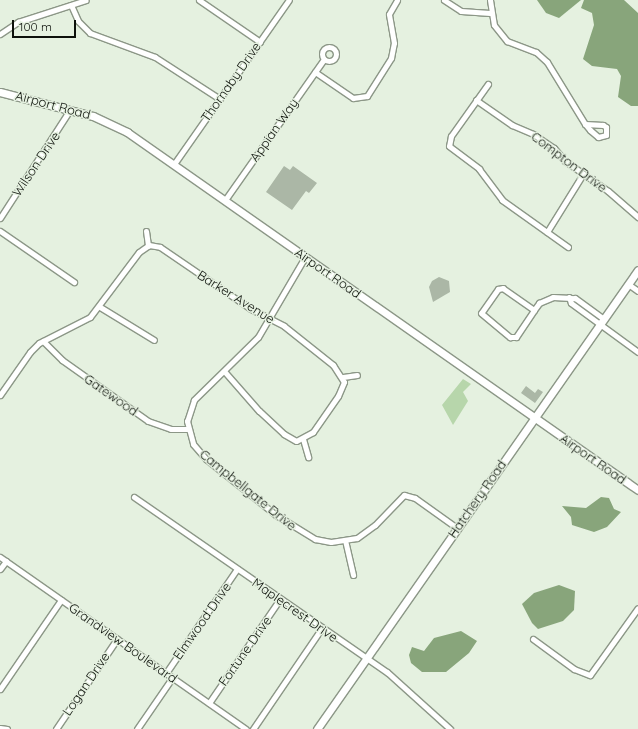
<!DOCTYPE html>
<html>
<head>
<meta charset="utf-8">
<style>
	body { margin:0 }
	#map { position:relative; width:638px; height:729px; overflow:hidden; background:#e5f1e0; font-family:Quicksand,sans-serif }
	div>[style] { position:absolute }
	.green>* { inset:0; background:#b7d6ab }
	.water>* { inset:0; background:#88a57b }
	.building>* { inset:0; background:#abb7a6 }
	.roads { filter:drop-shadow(1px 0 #8c9787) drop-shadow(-1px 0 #8c9787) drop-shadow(0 1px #8c9787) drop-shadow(0 -1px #8c9787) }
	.street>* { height:5px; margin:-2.5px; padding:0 2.5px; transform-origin:2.5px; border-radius:2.5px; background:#fff }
	.street>.ring { margin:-2.5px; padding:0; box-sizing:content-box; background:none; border:5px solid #fff; border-radius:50% }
	.secondary>* { height:7px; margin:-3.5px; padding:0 3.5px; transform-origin:3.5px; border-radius:3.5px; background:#fff }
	span { translate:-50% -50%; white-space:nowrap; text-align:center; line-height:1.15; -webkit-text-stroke:3px #e5f1e0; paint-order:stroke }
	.street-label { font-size:13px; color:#0d110b }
	.scale { position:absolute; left:12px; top:20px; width:64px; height:18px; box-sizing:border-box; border:2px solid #0d110b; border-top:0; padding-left:5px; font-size:12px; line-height:14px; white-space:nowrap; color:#0d110b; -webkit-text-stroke:3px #e5f1e0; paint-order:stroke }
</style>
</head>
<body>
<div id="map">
	<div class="green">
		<i style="clip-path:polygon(463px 379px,471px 384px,463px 392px,468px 401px,453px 425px,442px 405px)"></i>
	</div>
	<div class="water">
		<i style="clip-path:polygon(537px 0,581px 0,559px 18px,546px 13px)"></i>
		<i style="clip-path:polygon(584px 0,624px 0,638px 13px,638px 106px,631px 106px,618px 97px,621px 76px,617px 69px,592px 66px,583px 59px,594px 25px,592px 13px,581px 8px)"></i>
		<i style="clip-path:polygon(601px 497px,609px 498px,614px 509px,621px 512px,607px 527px,594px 532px,572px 525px,571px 517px,562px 506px,586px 508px)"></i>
		<i style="clip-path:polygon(559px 585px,575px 591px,574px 610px,563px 621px,538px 629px,532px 623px,522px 604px,534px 593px)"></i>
		<i style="clip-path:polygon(461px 631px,477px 641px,469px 653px,446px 672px,422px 672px,411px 663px,409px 655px,412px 647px,424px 651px,434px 638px)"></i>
	</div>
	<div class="building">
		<i style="clip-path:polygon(284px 166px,290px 170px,293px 166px,317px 183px,309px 193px,306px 191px,292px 210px,266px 192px)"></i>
		<i style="clip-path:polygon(439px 277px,449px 281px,450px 292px,433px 302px,429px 287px,432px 281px)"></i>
		<i style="clip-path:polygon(526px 386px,535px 393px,538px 389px,543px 392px,535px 403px,521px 393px)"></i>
	</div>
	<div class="roads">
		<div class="street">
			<i style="left:199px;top:0;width:74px;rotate:34.5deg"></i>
			<i style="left:444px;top:0;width:20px;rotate:33deg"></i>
			<i style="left:461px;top:11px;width:29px;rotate:4deg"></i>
			<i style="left:490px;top:0;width:25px;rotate:81deg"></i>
			<i style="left:494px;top:25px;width:21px;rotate:51deg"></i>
			<i style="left:507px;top:41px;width:31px;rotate:21deg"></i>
			<i style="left:536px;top:52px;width:15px;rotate:42deg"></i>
			<i style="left:547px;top:62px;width:73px;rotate:58.5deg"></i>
			<i style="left:585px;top:124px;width:8px;rotate:50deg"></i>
			<i style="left:590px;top:130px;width:11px;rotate:41deg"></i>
			<i style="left:598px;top:137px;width:8px;rotate:-14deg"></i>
			<i style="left:606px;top:135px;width:8px;rotate:-90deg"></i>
			<i style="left:606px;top:127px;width:4px;rotate:-146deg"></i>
			<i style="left:603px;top:125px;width:18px;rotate:-177deg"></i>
			<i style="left:71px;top:5px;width:17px;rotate:66deg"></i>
			<i style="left:78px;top:21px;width:17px;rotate:45deg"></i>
			<i style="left:90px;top:33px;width:69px;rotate:20.3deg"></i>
			<i style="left:155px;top:57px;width:77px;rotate:32.9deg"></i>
			<i style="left:0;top:34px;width:22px;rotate:-34deg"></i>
			<i style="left:18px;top:22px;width:71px;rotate:-17.9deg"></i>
			<i class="ring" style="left:322px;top:47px;width:9px;height:9px"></i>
			<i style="left:315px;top:72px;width:46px;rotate:34.4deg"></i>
			<i style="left:353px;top:98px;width:14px;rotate:-8deg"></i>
			<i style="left:367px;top:96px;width:45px;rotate:-57.7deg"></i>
			<i style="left:391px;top:58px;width:15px;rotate:-79deg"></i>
			<i style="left:394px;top:43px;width:29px;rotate:-100deg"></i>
			<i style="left:389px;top:14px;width:16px;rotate:-60deg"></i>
			<i style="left:488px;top:84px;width:64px;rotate:125.4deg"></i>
			<i style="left:451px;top:136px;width:10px;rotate:101deg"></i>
			<i style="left:449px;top:146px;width:38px;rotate:37deg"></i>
			<i style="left:479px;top:169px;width:39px;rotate:53deg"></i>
			<i style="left:502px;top:200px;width:81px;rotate:35.5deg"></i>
			<i style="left:476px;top:100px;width:44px;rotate:34.8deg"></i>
			<i style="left:512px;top:125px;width:23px;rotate:23deg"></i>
			<i style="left:533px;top:134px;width:25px;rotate:34deg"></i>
			<i style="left:554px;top:148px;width:17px;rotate:50deg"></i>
			<i style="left:565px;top:161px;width:52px;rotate:34.9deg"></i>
			<i style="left:608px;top:191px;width:40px;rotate:41deg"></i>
			<i style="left:174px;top:164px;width:200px;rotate:-55deg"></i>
			<i style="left:225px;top:200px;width:172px;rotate:-54.9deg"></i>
			<i style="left:0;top:218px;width:129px;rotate:-57.1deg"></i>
			<i style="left:0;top:231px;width:90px;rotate:34.6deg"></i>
			<i style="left:146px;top:231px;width:15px;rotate:82deg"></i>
			<i style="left:547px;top:232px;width:68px;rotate:-58.2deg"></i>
			<i style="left:305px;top:257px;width:93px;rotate:120.4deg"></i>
			<i style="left:258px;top:337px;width:90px;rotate:135.5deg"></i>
			<i style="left:194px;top:400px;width:22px;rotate:108deg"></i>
			<i style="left:187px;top:421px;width:24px;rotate:75deg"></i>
			<i style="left:193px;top:444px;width:20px;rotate:49deg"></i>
			<i style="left:206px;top:459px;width:90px;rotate:38.7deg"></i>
			<i style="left:276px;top:515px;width:46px;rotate:31.6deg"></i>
			<i style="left:315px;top:539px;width:16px;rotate:11deg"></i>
			<i style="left:331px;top:542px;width:26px;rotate:-9deg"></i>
			<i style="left:357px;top:538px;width:22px;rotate:-36deg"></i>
			<i style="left:375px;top:525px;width:42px;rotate:-46deg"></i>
			<i style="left:404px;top:495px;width:11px;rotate:15deg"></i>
			<i style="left:415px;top:498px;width:52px;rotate:35.5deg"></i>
			<i style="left:628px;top:284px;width:12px;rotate:35deg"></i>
			<i style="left:569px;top:297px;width:6px;rotate:72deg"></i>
			<i style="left:571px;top:303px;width:83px;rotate:36.2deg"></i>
			<i style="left:100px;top:307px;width:63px;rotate:31.4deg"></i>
			<i style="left:534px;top:310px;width:38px;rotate:-145deg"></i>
			<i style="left:503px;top:288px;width:5px;rotate:169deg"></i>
			<i style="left:498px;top:289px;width:29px;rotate:125deg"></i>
			<i style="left:481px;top:313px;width:38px;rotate:40deg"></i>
			<i style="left:510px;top:337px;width:6px"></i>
			<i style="left:516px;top:337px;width:32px;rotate:-56deg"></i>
			<i style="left:534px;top:310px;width:9px;rotate:-54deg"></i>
			<i style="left:539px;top:303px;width:15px;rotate:-23deg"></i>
			<i style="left:553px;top:297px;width:22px;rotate:3deg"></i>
			<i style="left:575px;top:298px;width:36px;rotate:36deg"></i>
			<i style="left:43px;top:341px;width:27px;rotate:45deg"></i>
			<i style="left:62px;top:360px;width:105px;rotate:35.3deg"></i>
			<i style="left:148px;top:421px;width:24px;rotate:19deg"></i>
			<i style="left:171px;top:429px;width:16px"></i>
			<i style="left:343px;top:377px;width:14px;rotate:-8deg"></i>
			<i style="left:0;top:395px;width:52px;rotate:-55.1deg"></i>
			<i style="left:30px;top:352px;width:13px;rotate:-45deg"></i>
			<i style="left:39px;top:343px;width:57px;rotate:-27deg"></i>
			<i style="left:90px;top:317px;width:81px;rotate:-53deg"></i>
			<i style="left:139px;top:252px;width:12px;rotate:-35deg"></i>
			<i style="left:149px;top:245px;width:11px;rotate:10deg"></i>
			<i style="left:160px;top:247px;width:110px;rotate:34.3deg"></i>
			<i style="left:251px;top:309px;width:37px;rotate:27deg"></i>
			<i style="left:284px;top:326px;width:63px;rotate:38.5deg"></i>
			<i style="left:333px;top:365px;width:20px;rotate:57deg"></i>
			<i style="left:344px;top:382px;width:15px;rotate:113deg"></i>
			<i style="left:338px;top:396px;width:44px;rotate:124.8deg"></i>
			<i style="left:313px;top:432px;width:19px;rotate:152deg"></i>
			<i style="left:296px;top:441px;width:14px;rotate:-150deg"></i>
			<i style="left:284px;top:434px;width:34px;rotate:-137deg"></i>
			<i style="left:259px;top:411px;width:53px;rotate:-131.2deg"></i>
			<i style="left:303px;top:439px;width:19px;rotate:74deg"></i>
			<i style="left:134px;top:497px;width:308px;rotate:34.7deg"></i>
			<i style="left:387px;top:672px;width:85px;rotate:42.1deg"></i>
			<i style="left:345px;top:540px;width:36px;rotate:77deg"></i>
			<i style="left:0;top:557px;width:300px;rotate:35deg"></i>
			<i style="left:0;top:569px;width:10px;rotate:-53deg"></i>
			<i style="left:533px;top:639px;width:51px;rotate:36.2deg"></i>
			<i style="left:574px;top:669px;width:17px;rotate:21deg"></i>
			<i style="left:590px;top:675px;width:82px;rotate:-54.4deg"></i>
			<i style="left:166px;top:673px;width:126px;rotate:-55.7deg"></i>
			<i style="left:0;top:689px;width:108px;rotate:-55.6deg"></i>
			<i style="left:209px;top:703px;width:126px;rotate:-55.7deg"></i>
			<i style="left:0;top:728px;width:7px;rotate:8deg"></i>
			<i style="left:56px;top:729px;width:109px;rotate:-55.9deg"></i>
			<i style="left:137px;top:729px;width:62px;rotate:-55.5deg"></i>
			<i style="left:253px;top:729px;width:122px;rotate:-55.7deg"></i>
		</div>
		<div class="secondary">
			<i style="left:0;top:92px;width:96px;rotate:14.5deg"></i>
			<i style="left:93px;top:116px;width:38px;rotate:25deg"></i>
			<i style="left:127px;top:132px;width:624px;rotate:35.01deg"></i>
			<i style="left:317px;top:729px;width:560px;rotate:-55.03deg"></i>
		</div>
	</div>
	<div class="street-label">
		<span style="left:231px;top:82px;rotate:-55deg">Thornaby Drive</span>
		<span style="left:53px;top:105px;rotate:15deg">Airport Road</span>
		<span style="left:274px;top:130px;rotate:-55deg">Appian Way</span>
		<span style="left:569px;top:162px;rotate:37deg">Compton Drive</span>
		<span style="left:36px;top:164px;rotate:-56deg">Wilson Drive</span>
		<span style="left:328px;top:273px;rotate:35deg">Airport Road</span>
		<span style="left:236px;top:297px;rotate:32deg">Barker Avenue</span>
		<span style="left:111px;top:395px;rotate:35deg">Gatewood</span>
		<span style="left:593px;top:459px;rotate:35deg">Airport Road</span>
		<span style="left:248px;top:490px;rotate:39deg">Campbellgate Drive</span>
		<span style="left:477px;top:499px;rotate:-55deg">Hatchery Road</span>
		<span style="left:295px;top:610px;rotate:35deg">Maplecrest Drive</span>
		<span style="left:202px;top:621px;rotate:-55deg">Elmwood Drive</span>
		<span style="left:123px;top:643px;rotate:35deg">Grandview Boulevard</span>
		<span style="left:245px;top:651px;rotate:-55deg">Fortune Drive</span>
		<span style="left:86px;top:684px;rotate:-56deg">Logan Drive</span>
	</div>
	<div class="scale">100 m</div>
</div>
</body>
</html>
